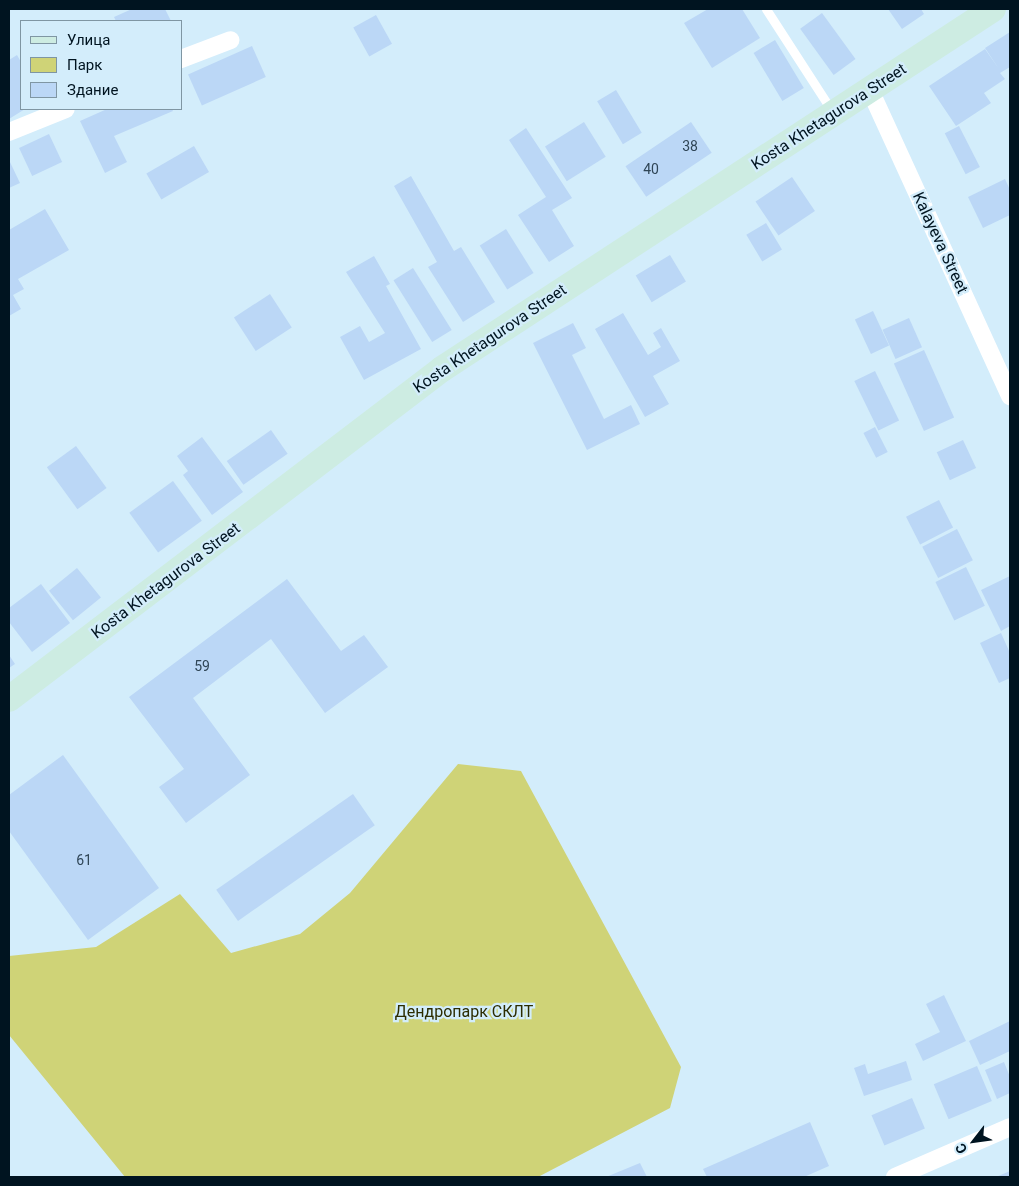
<!DOCTYPE html>
<html>
<head>
<meta charset="utf-8">
<style>
	body { margin:0 }
	#map { position:relative; width:1019px; height:1186px; overflow:hidden; background:#d3edfb; font-family:Roboto,sans-serif }
	div>[style] { position:absolute }
	.green>* { inset:0; background:#cfd377 }
	.building>* { inset:0; background:#bbd7f6; transform-origin:0 0 }
	.lane>* { height:9px; margin:-4.5px; padding:0 4.5px; transform-origin:4.5px; border-radius:4.5px; background:#fff }
	.street>* { height:18px; margin:-9px; padding:0 9px; transform-origin:9px; border-radius:9px; background:#fff }
	.secondary>* { height:26px; margin:-13px; padding:0 13px; transform-origin:13px; border-radius:13px; background:#cdece2 }
	span { translate:-50% -50%; white-space:nowrap; text-align:center; line-height:1.15; -webkit-text-stroke:4.5px #d3edfb; paint-order:stroke }
	.number-label { font-size:14px; color:#2f4556 }
	.number-label span { -webkit-text-stroke-width:0 }
	.street-label { font-size:16px; color:#001420 }
	.park-label { font-size:16px; color:#2c2c00 }
	.frame { position:absolute; inset:0; border:10px solid #001420; pointer-events:none }
	.legend { position:absolute; left:20px; top:20px; width:162px; height:90px; box-sizing:border-box; background:#d3edfb; border:1px solid #7f96a3; margin:0; padding:6px 9px; list-style:none; font-size:15px; color:#001420 }
	.legend li { display:flex; align-items:center; gap:10px; height:25px }
	.legend b { width:25px; border:1px solid #7f96a3 }
	.north { position:absolute; left:949px; top:1116px; width:50px; height:50px; -webkit-text-stroke:4px #d3edfb; paint-order:stroke; rotate:240deg; font-size:14px; font-weight:700; line-height:20px; text-align:center; color:#001420 }
	.north::after { content:''; display:block; margin:auto; width:18px; height:22px; background:#001420; clip-path:polygon(50% 0,100% 100%,50% 72%,0 100%) }
</style>
</head>
<body>
<div id="map">
	<div class="green">
		<i style="clip-path:polygon(458px 764px,521px 771px,681px 1067px,670px 1108px,538px 1177px,125px 1177px,9px 1035px,9px 956px,96px 947px,180px 894px,231px 953px,300px 934px,350px 893px)"></i>
	</div>
	<div class="building">
		<i style="clip-path:polygon(132px 9px,165px 9px,171px 21px,116px 21px,114px 17px)"></i>
		<i style="clip-path:polygon(708px 9px,742px 9px,760px 38px,712px 68px,684px 23px)"></i>
		<i style="clip-path:polygon(888px 9px,921px 9px,924px 14px,902px 29px)"></i>
		<i style="left:822px;top:13px;width:57px;height:27px;rotate:54deg"></i>
		<i style="left:376px;top:15px;width:33px;height:26px;rotate:61deg"></i>
		<i style="clip-path:polygon(1010px 32px,1010px 67px,1000px 73px,1005px 79px,984px 93px,991px 103px,956px 126px,929px 86px,985px 49px,999px 69px,985px 48px)"></i>
		<i style="left:775px;top:40px;width:56px;height:25px;rotate:59deg"></i>
		<i style="left:252px;top:46px;width:34px;height:70px;rotate:66deg"></i>
		<i style="clip-path:polygon(17px 55px,21px 62px,21px 109px,25px 109px,9px 119px,9px 60px)"></i>
		<i style="left:616px;top:90px;width:50px;height:22px;rotate:59deg"></i>
		<i style="clip-path:polygon(107px 109px,172px 109px,173px 111px,114px 136px,127px 162px,105px 173px,80px 121px)"></i>
		<i style="left:584px;top:122px;width:41px;height:46px;rotate:58deg"></i>
		<i style="left:691px;top:122px;width:37px;height:79px;rotate:56deg"></i>
		<i style="left:959px;top:126px;width:46px;height:16px;rotate:63deg"></i>
		<i style="clip-path:polygon(526px 128px,572px 198px,552px 210px,574px 246px,549px 262px,518px 215px,546px 197px,509px 140px)"></i>
		<i style="left:49px;top:134px;width:31px;height:33px;rotate:65deg"></i>
		<i style="left:194px;top:146px;width:30px;height:55px;rotate:60deg"></i>
		<i style="clip-path:polygon(9px 160px,20px 183px,9px 188px)"></i>
		<i style="clip-path:polygon(411px 176px,454px 251px,461px 247px,495px 302px,463px 322px,428px 267px,437px 262px,394px 186px)"></i>
		<i style="left:792px;top:177px;width:41px;height:44px;rotate:56deg"></i>
		<i style="clip-path:polygon(1005px 179px,1010px 190px,1010px 215px,983px 228px,968px 197px)"></i>
		<i style="clip-path:polygon(45px 209px,69px 250px,18px 279px,24px 289px,13px 295px,21px 309px,9px 316px,9px 230px)"></i>
		<i style="left:766px;top:223px;width:31px;height:23px;rotate:59deg"></i>
		<i style="left:506px;top:229px;width:52px;height:31px;rotate:58deg"></i>
		<i style="left:670px;top:255px;width:31px;height:40px;rotate:59deg"></i>
		<i style="clip-path:polygon(374px 256px,390px 284px,386px 286px,421px 349px,364px 380px,340px 337px,360px 326px,369px 342px,385px 333px,346px 272px)"></i>
		<i style="left:413px;top:268px;width:73px;height:23px;rotate:58deg"></i>
		<i style="left:270px;top:294px;width:40px;height:43px;rotate:57deg"></i>
		<i style="left:873px;top:311px;width:38px;height:20px;rotate:65deg"></i>
		<i style="clip-path:polygon(623px 313px,648px 355px,661px 347px,653px 333px,661px 328px,680px 361px,653px 376px,669px 404px,645px 417px,595px 329px)"></i>
		<i style="left:909px;top:318px;width:32px;height:29px;rotate:66deg"></i>
		<i style="clip-path:polygon(573px 323px,586px 348px,572px 355px,604px 419px,631px 405px,640px 424px,587px 450px,533px 343px)"></i>
		<i style="left:924px;top:350px;width:74px;height:33px;rotate:66deg"></i>
		<i style="left:875px;top:371px;width:55px;height:23px;rotate:64deg"></i>
		<i style="left:875px;top:427px;width:28px;height:13px;rotate:63deg"></i>
		<i style="left:271px;top:430px;width:29px;height:54px;rotate:55deg"></i>
		<i style="clip-path:polygon(202px 437px,243px 492px,212px 515px,183px 475px,188px 471px,177px 456px)"></i>
		<i style="left:963px;top:440px;width:31px;height:29px;rotate:65deg"></i>
		<i style="left:76px;top:446px;width:52px;height:36px;rotate:54deg"></i>
		<i style="left:173px;top:481px;width:49px;height:54px;rotate:54deg"></i>
		<i style="left:939px;top:500px;width:31px;height:37px;rotate:63deg"></i>
		<i style="left:957px;top:529px;width:35px;height:39px;rotate:63deg"></i>
		<i style="left:966px;top:567px;width:43px;height:34px;rotate:64deg"></i>
		<i style="left:77px;top:568px;width:38px;height:36px;rotate:51deg"></i>
		<i style="clip-path:polygon(1010px 576px,1010px 626px,1001px 631px,981px 590px)"></i>
		<i style="clip-path:polygon(287px 579px,341px 651px,364px 635px,388px 667px,325px 713px,271px 639px,193px 698px,250px 775px,186px 823px,159px 787px,184px 769px,129px 697px)"></i>
		<i style="clip-path:polygon(41px 584px,70px 623px,32px 652px,9px 622px,9px 608px)"></i>
		<i style="clip-path:polygon(1001px 633px,1010px 653px,1010px 678px,999px 683px,980px 643px)"></i>
		<i style="clip-path:polygon(9px 655px,15px 664px,9px 668px)"></i>
		<i style="clip-path:polygon(63px 755px,159px 888px,88px 940px,9px 831px,9px 795px)"></i>
		<i style="left:353px;top:794px;width:38px;height:167px;rotate:55deg"></i>
		<i style="clip-path:polygon(944px 995px,966px 1041px,923px 1061px,915px 1044px,940px 1032px,926px 1004px)"></i>
		<i style="clip-path:polygon(1010px 1021px,1010px 1051px,980px 1065px,969px 1041px)"></i>
		<i style="clip-path:polygon(906px 1061px,912px 1080px,864px 1096px,854px 1068px,865px 1064px,868px 1074px)"></i>
		<i style="clip-path:polygon(1004px 1062px,1010px 1077px,1010px 1093px,997px 1099px,985px 1070px)"></i>
		<i style="left:977px;top:1066px;width:38px;height:47px;rotate:67deg"></i>
		<i style="left:912px;top:1098px;width:33px;height:44px;rotate:67deg"></i>
		<i style="clip-path:polygon(810px 1122px,829px 1166px,804px 1177px,707px 1177px,703px 1169px)"></i>
		<i style="clip-path:polygon(640px 1163px,647px 1177px,606px 1177px)"></i>
		<i style="clip-path:polygon(1010px 1171px,1010px 1177px,996px 1177px)"></i>
	</div>
	<div class="lane">
		<i style="left:766px;top:9px;width:121px;rotate:57.1deg"></i>
	</div>
	<div class="street">
		<i style="left:181px;top:59px;width:53px;rotate:-20.8deg"></i>
		<i style="left:870px;top:90px;width:337px;rotate:65.4deg"></i>
		<i style="left:9px;top:132px;width:61px;rotate:-22deg"></i>
		<i style="left:895px;top:1177px;width:125px;rotate:-23.5deg"></i>
	</div>
	<div class="secondary">
		<i style="left:9px;top:699px;width:544px;rotate:-37.31deg"></i>
		<i style="left:442px;top:369px;width:658px;rotate:-33.16deg"></i>
	</div>
	<div class="number-label">
		<span style="left:690px;top:146px">38</span>
		<span style="left:651px;top:169px">40</span>
		<span style="left:202px;top:666px">59</span>
		<span style="left:84px;top:860px">61</span>
	</div>
	<div class="street-label">
		<span style="left:829px;top:117px;rotate:-33deg">Kosta Khetagurova Street</span>
		<span style="left:940px;top:243px;rotate:65deg">Kalayeva Street</span>
		<span style="left:490px;top:339px;rotate:-34deg">Kosta Khetagurova Street</span>
		<span style="left:166px;top:581px;rotate:-37deg">Kosta Khetagurova Street</span>
	</div>
	<div class="park-label">
		<span style="left:464px;top:1012px">Дендропарк СКЛТ</span>
	</div>
	<div class="frame"></div>
	<ul class="legend">
	<li><b style="height:6px;background:#cdece2"></b>Улица</li>
	<li><b style="height:14px;background:#cfd377"></b>Парк</li>
	<li><b style="height:14px;background:#bbd7f6"></b>Здание</li>
	</ul>
	<div class="north">С</div>
</div>
</body>
</html>
